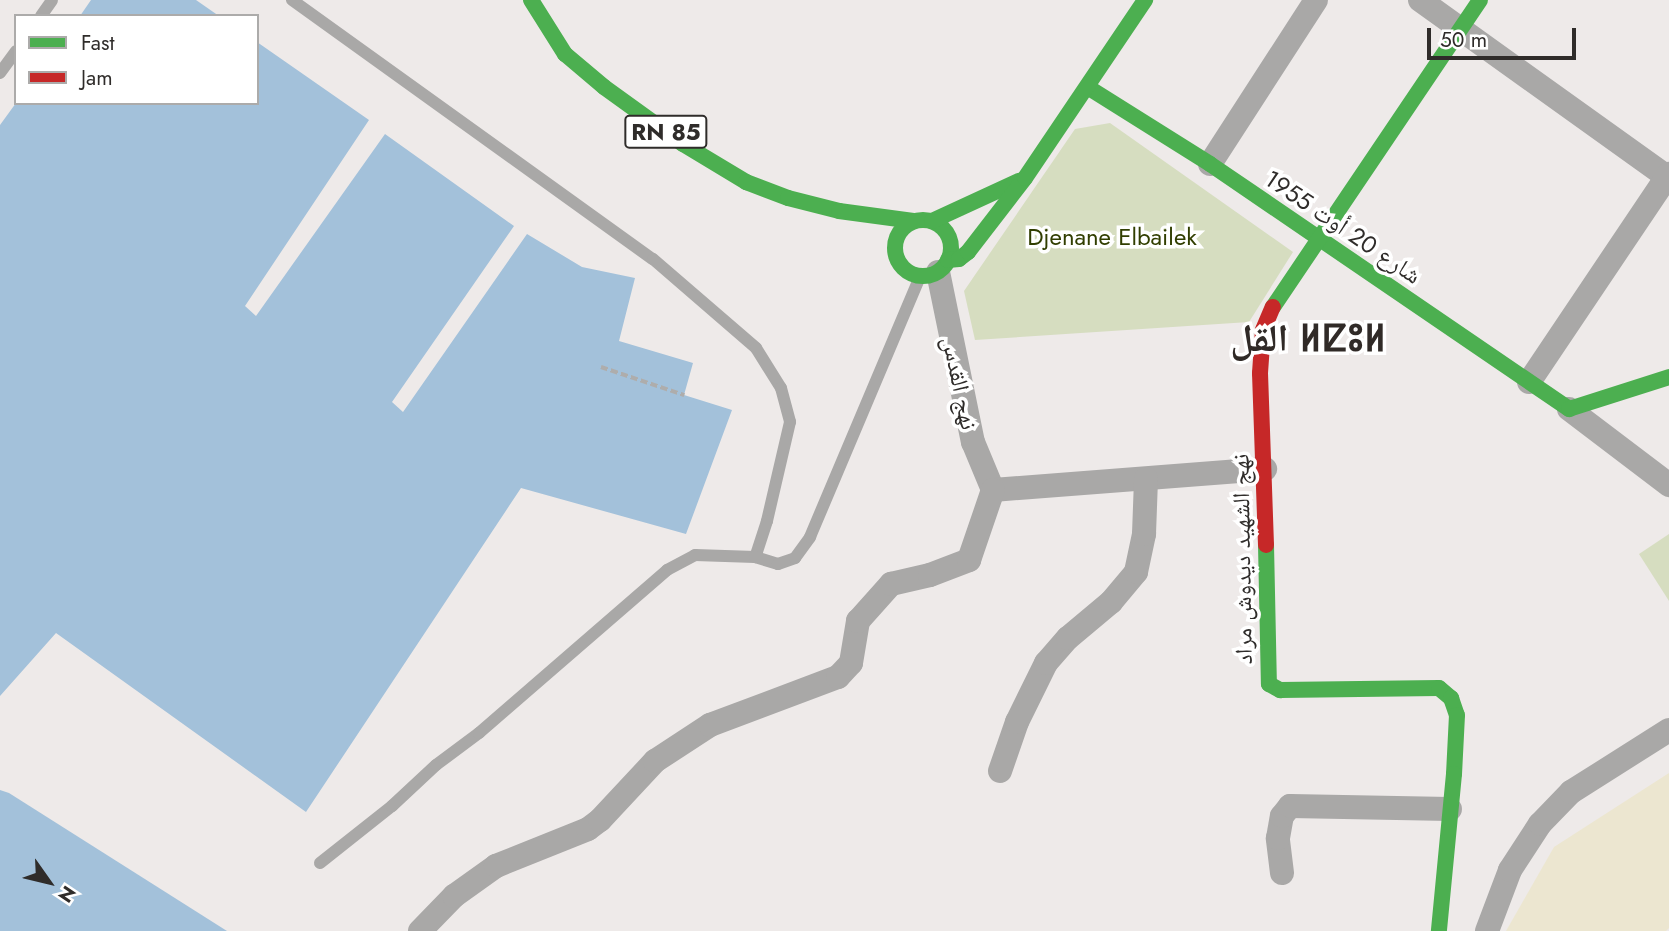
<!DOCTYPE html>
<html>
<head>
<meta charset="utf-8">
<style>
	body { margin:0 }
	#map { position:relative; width:1669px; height:931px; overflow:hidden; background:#eeeae9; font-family:Jost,"Noto Naskh Arabic","Noto Sans Tifinagh",sans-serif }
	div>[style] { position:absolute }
	.green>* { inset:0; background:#d6ddc0 }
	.sand>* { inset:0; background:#ece6d0 }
	.water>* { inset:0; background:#a3c1da }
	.path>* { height:3.5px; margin-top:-1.75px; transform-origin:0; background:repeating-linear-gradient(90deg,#aeadac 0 7px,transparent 0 10.5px) }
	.lane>* { height:12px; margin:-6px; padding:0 6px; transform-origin:6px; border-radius:6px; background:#a9a8a7 }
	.street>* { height:24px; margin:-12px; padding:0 12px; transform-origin:12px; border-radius:12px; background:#a9a8a7 }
	.fast>* { height:16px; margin:-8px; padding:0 8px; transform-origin:8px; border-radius:8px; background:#4caf50 }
	.fast>.ring { margin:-8px; padding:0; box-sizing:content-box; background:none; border:16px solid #4caf50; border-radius:50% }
	.jam>* { height:16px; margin:-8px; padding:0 8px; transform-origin:8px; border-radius:8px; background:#c62828 }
	span { translate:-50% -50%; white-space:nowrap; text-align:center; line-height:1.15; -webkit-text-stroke:7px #fff; paint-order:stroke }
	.shield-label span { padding:2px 5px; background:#fff; border:2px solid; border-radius:5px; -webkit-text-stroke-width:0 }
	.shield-label { font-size:23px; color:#2f2c2a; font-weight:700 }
	.street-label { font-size:24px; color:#2f2c2a }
	.park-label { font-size:24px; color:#313e01 }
	.town-label { font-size:38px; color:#302a27; font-weight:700 }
	.legend { position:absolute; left:14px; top:14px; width:245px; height:91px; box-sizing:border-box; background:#fff; border:2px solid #acabaa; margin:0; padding:9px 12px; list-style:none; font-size:21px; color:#2f2c2a }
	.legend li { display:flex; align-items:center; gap:14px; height:35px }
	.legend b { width:35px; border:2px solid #acabaa }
	.north { position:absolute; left:14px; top:847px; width:70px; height:70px; -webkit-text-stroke:5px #fff; paint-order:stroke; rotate:124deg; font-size:19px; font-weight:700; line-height:28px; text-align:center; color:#2f2c2a }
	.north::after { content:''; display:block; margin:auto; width:24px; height:32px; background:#2f2c2a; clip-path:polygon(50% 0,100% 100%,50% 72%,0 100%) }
	.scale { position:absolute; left:1427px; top:28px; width:149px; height:32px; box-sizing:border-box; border:4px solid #2f2c2a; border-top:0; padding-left:9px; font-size:21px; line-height:24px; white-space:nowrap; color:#2f2c2a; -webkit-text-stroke:5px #fff; paint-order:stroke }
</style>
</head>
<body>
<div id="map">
	<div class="green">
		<i style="clip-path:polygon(1110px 123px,1293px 252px,1249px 322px,975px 340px,964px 291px,1075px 129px)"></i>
		<i style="clip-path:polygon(1669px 534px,1669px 601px,1639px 554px)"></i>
	</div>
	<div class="sand">
		<i style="clip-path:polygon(1669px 773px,1669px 928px,1666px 931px,1506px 931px,1554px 847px)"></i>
	</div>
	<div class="water">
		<i style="clip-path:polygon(91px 0,196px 0,219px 16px,80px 16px)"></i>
		<i style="clip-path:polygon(257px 42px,369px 120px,245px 306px,256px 316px,385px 134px,514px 226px,392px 402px,403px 412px,527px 234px,582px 267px,635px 278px,619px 341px,693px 363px,684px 395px,732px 410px,686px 534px,521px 488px,306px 812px,56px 633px,0 696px,0 125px,16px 103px,257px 103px)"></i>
		<i style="clip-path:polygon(0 790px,9px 793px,227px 931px,0 931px)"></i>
	</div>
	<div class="path">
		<i style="left:601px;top:367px;width:88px;rotate:18.6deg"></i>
	</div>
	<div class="lane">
		<i style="left:292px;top:0;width:444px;rotate:35.7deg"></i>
		<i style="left:653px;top:259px;width:136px;rotate:40.8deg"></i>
		<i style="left:756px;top:348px;width:47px;rotate:58deg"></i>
		<i style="left:781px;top:388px;width:35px;rotate:75deg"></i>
		<i style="left:790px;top:422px;width:102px;rotate:103.1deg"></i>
		<i style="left:767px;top:521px;width:38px;rotate:108deg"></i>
		<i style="left:41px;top:16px;width:19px;rotate:-55deg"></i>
		<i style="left:0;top:73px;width:27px;rotate:-54deg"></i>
		<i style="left:320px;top:863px;width:92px;rotate:-38.4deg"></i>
		<i style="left:392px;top:806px;width:60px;rotate:-43deg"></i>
		<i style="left:436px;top:765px;width:54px;rotate:-36.7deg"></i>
		<i style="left:479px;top:733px;width:249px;rotate:-40.9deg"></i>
		<i style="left:667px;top:570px;width:32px;rotate:-28deg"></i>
		<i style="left:695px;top:555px;width:60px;rotate:1.9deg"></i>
		<i style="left:755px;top:557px;width:24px;rotate:17deg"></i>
		<i style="left:778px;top:564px;width:18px;rotate:-19deg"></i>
		<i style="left:795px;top:558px;width:26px;rotate:-54deg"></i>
		<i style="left:810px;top:537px;width:283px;rotate:-67.1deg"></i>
	</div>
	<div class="street">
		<i style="left:1420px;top:0;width:306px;rotate:35.6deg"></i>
		<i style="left:1210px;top:164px;width:195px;rotate:-57.1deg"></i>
		<i style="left:938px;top:272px;width:174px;rotate:78.4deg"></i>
		<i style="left:973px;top:442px;width:52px;rotate:67.4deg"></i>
		<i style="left:1529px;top:382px;width:251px;rotate:-56.1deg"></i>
		<i style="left:1569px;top:409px;width:126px;rotate:37.2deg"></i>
		<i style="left:993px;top:490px;width:273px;rotate:-4.4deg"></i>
		<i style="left:1000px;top:771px;width:52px;rotate:-70.9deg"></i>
		<i style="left:1017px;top:722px;width:66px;rotate:-63.8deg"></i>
		<i style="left:1046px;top:663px;width:33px;rotate:-49deg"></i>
		<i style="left:1068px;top:638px;width:56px;rotate:-39.9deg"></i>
		<i style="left:1111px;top:602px;width:39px;rotate:-50deg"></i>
		<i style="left:1136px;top:572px;width:39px;rotate:-78deg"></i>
		<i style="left:1144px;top:534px;width:55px;rotate:-87.9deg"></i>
		<i style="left:1282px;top:873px;width:35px;rotate:-97deg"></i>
		<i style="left:1278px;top:838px;width:22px;rotate:-80deg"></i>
		<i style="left:1282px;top:816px;width:13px;rotate:-51deg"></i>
		<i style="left:1290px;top:806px;width:160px;rotate:1.1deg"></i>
		<i style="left:420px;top:931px;width:49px;rotate:-45.8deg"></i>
		<i style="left:454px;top:896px;width:52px;rotate:-35.5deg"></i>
		<i style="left:496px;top:866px;width:99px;rotate:-21.9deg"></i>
		<i style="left:588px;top:829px;width:15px;rotate:-37deg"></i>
		<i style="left:600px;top:820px;width:81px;rotate:-47deg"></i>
		<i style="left:655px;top:761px;width:66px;rotate:-33.2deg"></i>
		<i style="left:710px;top:725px;width:137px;rotate:-20.6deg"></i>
		<i style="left:838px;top:677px;width:19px;rotate:-47deg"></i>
		<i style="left:851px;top:663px;width:43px;rotate:-80.5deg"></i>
		<i style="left:858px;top:621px;width:50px;rotate:-48.3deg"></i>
		<i style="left:891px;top:584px;width:40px;rotate:-13deg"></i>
		<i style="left:930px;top:575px;width:42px;rotate:-21deg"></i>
		<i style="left:969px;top:560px;width:74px;rotate:-71.1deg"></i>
		<i style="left:1487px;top:931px;width:65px;rotate:-69.3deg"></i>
		<i style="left:1510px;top:870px;width:55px;rotate:-56.9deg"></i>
		<i style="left:1540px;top:824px;width:45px;rotate:-45.9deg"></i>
		<i style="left:1571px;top:792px;width:116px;rotate:-32.3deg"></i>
	</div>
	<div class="fast">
		<i style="left:531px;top:0;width:64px;rotate:57.8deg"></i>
		<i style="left:565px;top:54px;width:51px;rotate:40.2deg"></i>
		<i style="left:604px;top:87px;width:97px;rotate:35.8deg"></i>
		<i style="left:683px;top:144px;width:74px;rotate:31.1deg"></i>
		<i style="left:746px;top:182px;width:45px;rotate:20.9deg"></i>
		<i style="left:788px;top:198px;width:53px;rotate:14.3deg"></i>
		<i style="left:839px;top:211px;width:75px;rotate:7.7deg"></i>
		<i style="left:1089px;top:88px;width:143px;rotate:32.1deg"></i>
		<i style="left:1210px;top:164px;width:435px;rotate:34.3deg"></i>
		<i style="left:1569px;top:409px;width:105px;rotate:-17.7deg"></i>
		<i class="ring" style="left:895px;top:220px;width:40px;height:40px"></i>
		<i style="left:932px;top:221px;width:96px;rotate:-24.7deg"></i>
		<i style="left:948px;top:260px;width:11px;rotate:-5deg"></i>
		<i style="left:959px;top:259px;width:11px;rotate:-38deg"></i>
		<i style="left:968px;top:252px;width:93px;rotate:-52.4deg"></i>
		<i style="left:1025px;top:178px;width:215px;rotate:-56deg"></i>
		<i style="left:1273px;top:307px;width:370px;rotate:-56deg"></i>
		<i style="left:1266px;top:545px;width:139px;rotate:88.8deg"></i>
		<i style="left:1269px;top:684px;width:13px;rotate:29deg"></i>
		<i style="left:1280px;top:690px;width:159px;rotate:-0.7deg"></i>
		<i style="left:1439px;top:688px;width:16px;rotate:40deg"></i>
		<i style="left:1451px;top:698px;width:18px;rotate:71deg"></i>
		<i style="left:1457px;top:715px;width:59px;rotate:92.9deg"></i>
		<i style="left:1454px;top:774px;width:158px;rotate:95.5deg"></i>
	</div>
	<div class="jam">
		<i style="left:1266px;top:545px;width:172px;rotate:-92deg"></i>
		<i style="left:1260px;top:373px;width:43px;rotate:-86deg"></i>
		<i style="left:1263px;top:330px;width:25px;rotate:-67deg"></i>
	</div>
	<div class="shield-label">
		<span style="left:666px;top:132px">RN 85</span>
	</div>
	<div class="street-label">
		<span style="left:1343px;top:227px;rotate:34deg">شارع 20 أوت 1955</span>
		<span style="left:960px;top:383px;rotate:78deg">نهج القدس</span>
		<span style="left:1242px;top:559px;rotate:-91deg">نهج الشهيد ديدوش مراد</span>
	</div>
	<div class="park-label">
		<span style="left:1112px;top:237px">Djenane Elbailek</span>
	</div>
	<div class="town-label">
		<span style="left:1308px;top:338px">القل ⵍⵇⵓⵍ</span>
	</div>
	<ul class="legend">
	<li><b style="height:9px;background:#4caf50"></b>Fast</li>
	<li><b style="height:9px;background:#c62828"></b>Jam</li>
	</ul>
	<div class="north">N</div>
	<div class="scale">50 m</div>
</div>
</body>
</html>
